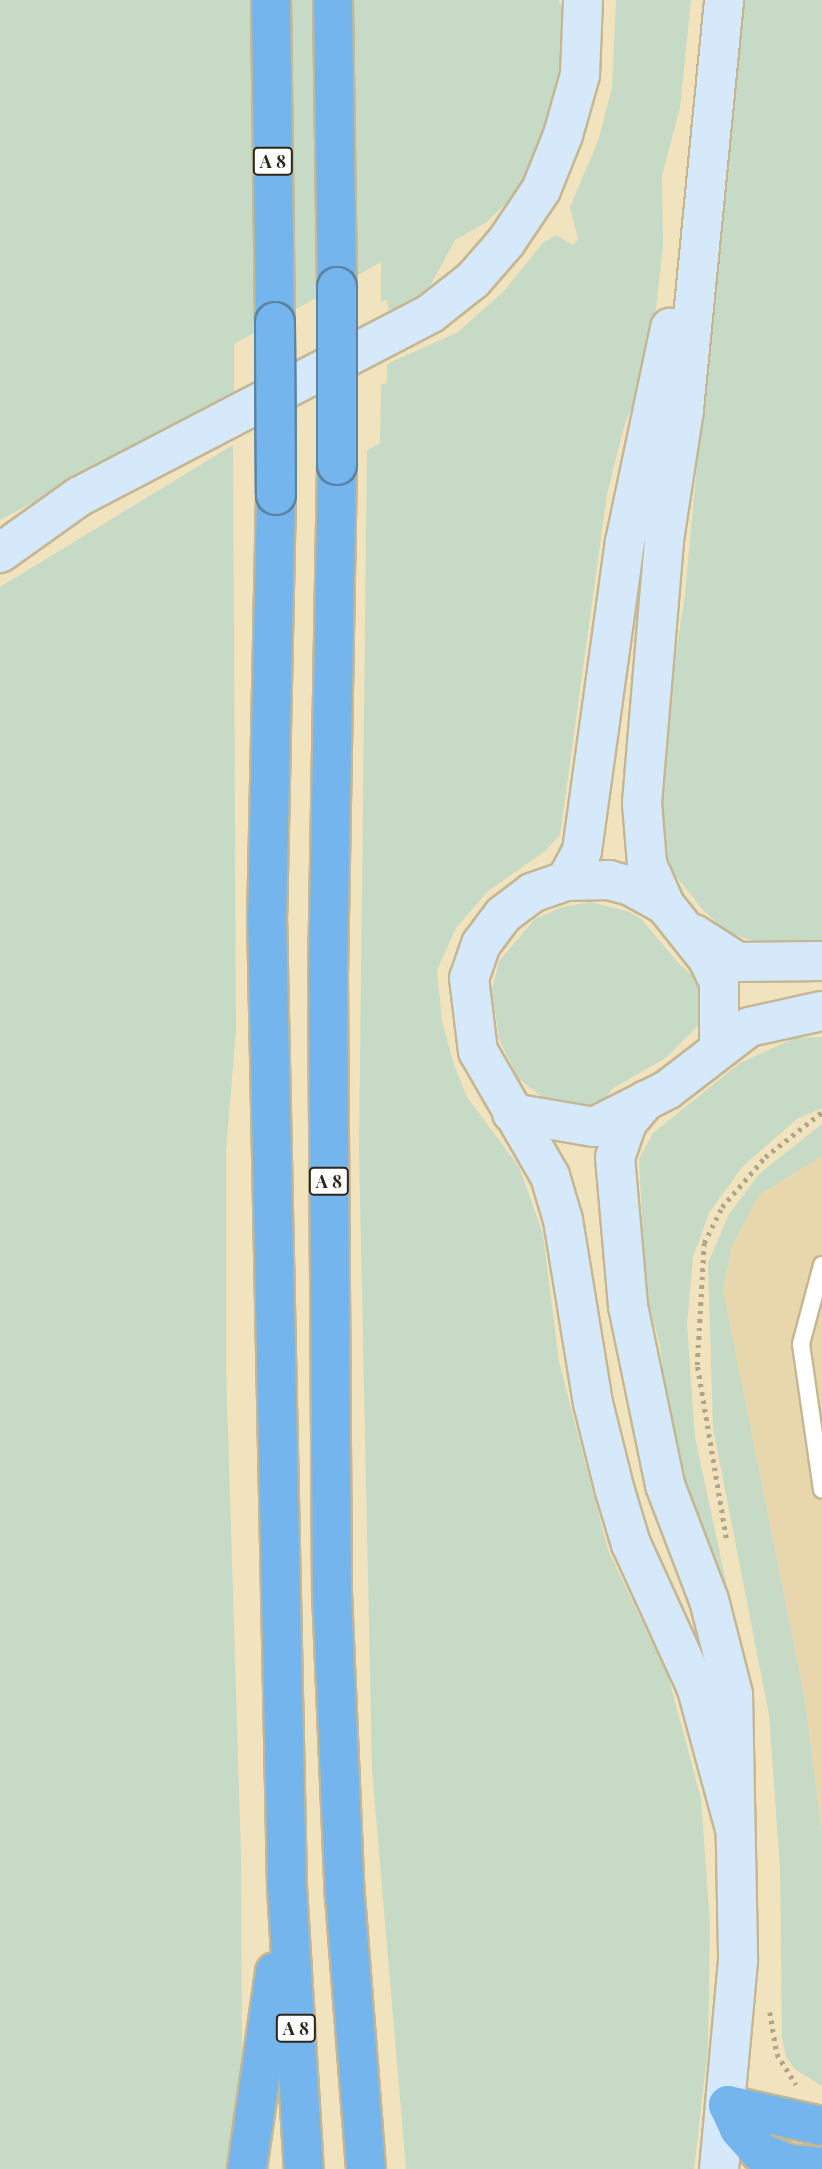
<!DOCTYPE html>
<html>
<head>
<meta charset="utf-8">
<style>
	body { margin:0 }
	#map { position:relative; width:822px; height:2169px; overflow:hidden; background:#f2e3bf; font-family:"Playfair Display",serif }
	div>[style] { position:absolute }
	.built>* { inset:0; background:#e8d7ac }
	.green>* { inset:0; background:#c6dac5 }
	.path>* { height:4.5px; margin-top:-2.25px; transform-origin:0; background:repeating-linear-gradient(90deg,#b1a589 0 3.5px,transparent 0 8.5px) }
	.roads { filter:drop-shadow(2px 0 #c5b794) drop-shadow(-2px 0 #c5b794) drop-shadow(0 2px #c5b794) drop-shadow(0 -2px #c5b794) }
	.lane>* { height:16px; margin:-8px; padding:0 8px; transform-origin:8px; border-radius:8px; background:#fff }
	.secondary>* { height:38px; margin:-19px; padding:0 19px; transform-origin:19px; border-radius:19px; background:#d5e9fa }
	.highway>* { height:38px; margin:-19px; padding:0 19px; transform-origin:19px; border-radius:19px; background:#74b5ed }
	.bridges { filter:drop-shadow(2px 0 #5b83a3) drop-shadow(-2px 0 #5b83a3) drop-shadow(0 2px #5b83a3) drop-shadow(0 -2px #5b83a3) }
	.highway-bridge>* { height:38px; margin:-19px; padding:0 19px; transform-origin:19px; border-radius:19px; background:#74b5ed }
	span { translate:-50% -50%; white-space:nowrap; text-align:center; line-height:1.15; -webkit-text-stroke:7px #fff; paint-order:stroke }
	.shield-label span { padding:2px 5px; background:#fff; border:2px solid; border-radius:5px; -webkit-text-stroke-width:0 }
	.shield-label { font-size:18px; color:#2d271a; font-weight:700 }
</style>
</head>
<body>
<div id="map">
	<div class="built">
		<i style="clip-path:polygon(822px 1156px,822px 1832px,804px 1693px,723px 1290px,732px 1246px,759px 1195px)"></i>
	</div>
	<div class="green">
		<i style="clip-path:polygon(0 0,559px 0,564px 15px,559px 78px,541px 147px,515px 194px,487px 222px,455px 240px,429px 288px,390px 317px,387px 300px,381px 302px,381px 262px,234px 344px,234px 396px,0 520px)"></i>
		<i style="clip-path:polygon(616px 0,691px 0,680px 108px,662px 176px,663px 246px,649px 372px,625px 423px,607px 494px,560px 835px,544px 852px,488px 891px,456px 928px,437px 970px,442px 1021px,454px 1065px,467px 1097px,519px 1167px,543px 1234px,559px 1362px,608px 1550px,668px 1676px,701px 1798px,710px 1925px,708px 2048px,694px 2169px,406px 2169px,372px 1769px,359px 1150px,367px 450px,380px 443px,381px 384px,387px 383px,387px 364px,458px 332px,503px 292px,543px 243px,556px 235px,573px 245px,578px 239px,570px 207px,598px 141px,612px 88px)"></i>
		<i style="clip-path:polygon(740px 0,822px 0,822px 940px,768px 946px,727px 932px,704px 911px,666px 864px,656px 838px,657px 775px,685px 594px)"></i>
		<i style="clip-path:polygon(233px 445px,236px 1030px,226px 1151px,226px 1366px,241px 1855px,242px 2051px,229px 2156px,227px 2169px,0 2169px,0 587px)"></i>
		<i style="clip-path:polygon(590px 902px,627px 911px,641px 919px,681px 966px,705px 985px,703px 1016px,696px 1028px,667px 1057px,612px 1089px,596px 1111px,550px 1103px,518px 1078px,499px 1039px,492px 990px,499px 961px,535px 919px,562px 907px)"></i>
		<i style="clip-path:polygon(822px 1037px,822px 1108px,797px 1119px,743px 1166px,709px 1213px,693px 1257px,687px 1324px,695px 1437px,736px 1629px,691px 1517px,668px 1419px,660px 1346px,646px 1292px,639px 1159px,653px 1133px,740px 1063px,795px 1038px)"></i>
		<i style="clip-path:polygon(822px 1124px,822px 1156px,759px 1195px,732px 1246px,723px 1290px,804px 1693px,822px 1832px,822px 2086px,796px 2070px,786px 2057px,782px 2037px,780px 1868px,769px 1715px,713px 1428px,708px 1263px,729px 1214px,759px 1174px)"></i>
	</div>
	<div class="path">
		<i style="left:726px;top:1538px;width:175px;rotate:-99.5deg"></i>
		<i style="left:697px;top:1365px;width:122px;rotate:-86.7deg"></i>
		<i style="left:704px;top:1243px;width:40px;rotate:-63.4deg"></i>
		<i style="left:722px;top:1207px;width:66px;rotate:-49.3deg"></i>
		<i style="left:765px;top:1157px;width:73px;rotate:-38.3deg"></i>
		<i style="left:770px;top:2012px;width:43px;rotate:80.5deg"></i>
		<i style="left:777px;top:2054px;width:36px;rotate:58deg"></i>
	</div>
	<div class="roads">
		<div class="lane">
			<i style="left:822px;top:1265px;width:82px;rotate:104.9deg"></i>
			<i style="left:801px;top:1344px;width:147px;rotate:81.8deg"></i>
		</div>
		<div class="secondary">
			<i style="left:0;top:553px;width:98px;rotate:-35.5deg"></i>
			<i style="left:80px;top:496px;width:396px;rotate:-27.5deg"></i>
			<i style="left:431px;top:313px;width:53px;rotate:-38.2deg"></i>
			<i style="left:473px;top:280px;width:50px;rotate:-49deg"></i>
			<i style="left:506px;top:242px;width:63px;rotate:-56.1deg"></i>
			<i style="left:541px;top:190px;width:59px;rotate:-68.2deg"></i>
			<i style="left:563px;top:135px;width:62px;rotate:-74.2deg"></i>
			<i style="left:580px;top:75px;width:75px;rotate:-87.7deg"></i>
			<i style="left:566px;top:881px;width:34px;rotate:-62deg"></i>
			<i style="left:582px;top:851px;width:312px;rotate:-82.1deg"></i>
			<i style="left:625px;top:542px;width:219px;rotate:-78.1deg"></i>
			<i style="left:665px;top:905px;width:45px;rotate:-113.7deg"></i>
			<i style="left:647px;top:864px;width:61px;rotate:-94.7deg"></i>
			<i style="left:642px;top:803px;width:264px;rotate:-85.2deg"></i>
			<i style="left:664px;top:540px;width:133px;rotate:-81.3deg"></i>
			<i style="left:684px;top:409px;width:411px;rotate:-84.4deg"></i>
			<i style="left:694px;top:934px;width:52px;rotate:32.5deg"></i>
			<i style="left:738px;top:962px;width:84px;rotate:-0.7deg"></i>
			<i style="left:719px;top:1047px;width:65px;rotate:-90deg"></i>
			<i style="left:719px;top:982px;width:25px;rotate:-116deg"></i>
			<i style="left:708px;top:959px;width:69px;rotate:-128.5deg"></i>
			<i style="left:665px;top:905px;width:39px;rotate:-151deg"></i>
			<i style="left:631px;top:886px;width:23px;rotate:-165deg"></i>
			<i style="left:609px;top:880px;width:43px;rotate:178.7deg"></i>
			<i style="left:566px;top:881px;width:36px;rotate:161deg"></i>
			<i style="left:532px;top:893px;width:36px;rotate:143deg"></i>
			<i style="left:503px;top:915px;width:36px;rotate:127deg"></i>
			<i style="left:481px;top:944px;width:36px;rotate:109deg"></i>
			<i style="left:469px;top:978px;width:74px;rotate:83deg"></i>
			<i style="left:478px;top:1051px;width:144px;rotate:60.1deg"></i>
			<i style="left:550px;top:1176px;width:46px;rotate:73.5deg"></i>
			<i style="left:563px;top:1220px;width:185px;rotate:80.7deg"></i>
			<i style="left:593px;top:1403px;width:91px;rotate:76deg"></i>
			<i style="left:615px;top:1491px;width:55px;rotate:73.2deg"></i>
			<i style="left:631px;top:1544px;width:159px;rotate:65.5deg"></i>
			<i style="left:697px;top:1689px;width:141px;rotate:74.8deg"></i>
			<i style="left:646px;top:1100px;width:30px;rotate:130deg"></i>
			<i style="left:627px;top:1123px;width:36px;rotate:109deg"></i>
			<i style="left:615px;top:1157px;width:150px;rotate:85deg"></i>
			<i style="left:628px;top:1306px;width:183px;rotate:78.3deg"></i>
			<i style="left:665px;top:1485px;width:123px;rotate:69.1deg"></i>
			<i style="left:709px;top:1600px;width:97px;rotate:75.7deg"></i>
			<i style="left:733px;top:1694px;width:267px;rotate:88.9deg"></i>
			<i style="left:738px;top:1961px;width:209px;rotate:95.2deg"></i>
			<i style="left:512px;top:1113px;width:83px;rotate:9.7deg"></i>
			<i style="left:594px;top:1127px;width:82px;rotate:-26.9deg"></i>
			<i style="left:667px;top:1090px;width:103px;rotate:-37.5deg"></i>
			<i style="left:749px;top:1027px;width:75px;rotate:-12.4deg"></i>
		</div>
		<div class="highway">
			<i style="left:271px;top:0;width:322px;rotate:89.3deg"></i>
			<i style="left:333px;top:0;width:287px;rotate:89.2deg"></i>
			<i style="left:337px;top:465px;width:509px;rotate:91.01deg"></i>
			<i style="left:328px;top:974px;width:618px;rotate:89.63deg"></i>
			<i style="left:332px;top:1592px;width:304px;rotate:87.6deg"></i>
			<i style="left:345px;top:1896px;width:274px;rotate:85.6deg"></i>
			<i style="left:276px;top:495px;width:420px;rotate:91.2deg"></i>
			<i style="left:267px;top:915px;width:972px;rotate:88.82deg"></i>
			<i style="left:287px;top:1887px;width:283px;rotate:86.6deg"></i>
			<i style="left:728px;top:2105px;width:26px;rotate:65deg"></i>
			<i style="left:739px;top:2129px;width:31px;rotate:48deg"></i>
			<i style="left:760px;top:2152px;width:31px;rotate:22deg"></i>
			<i style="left:789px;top:2164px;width:33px;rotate:5deg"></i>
			<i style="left:728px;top:2105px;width:96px;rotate:12.6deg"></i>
			<i style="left:247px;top:2169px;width:199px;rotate:-81.9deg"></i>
		</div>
	</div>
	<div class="bridges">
		<div class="highway-bridge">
			<i style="left:337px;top:287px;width:178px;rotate:90deg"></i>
			<i style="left:275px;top:322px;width:173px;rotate:89.7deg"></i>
		</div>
	</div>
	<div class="shield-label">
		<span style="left:273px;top:161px">A 8</span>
		<span style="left:329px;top:1181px">A 8</span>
		<span style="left:296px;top:2028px">A 8</span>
	</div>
</div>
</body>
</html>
